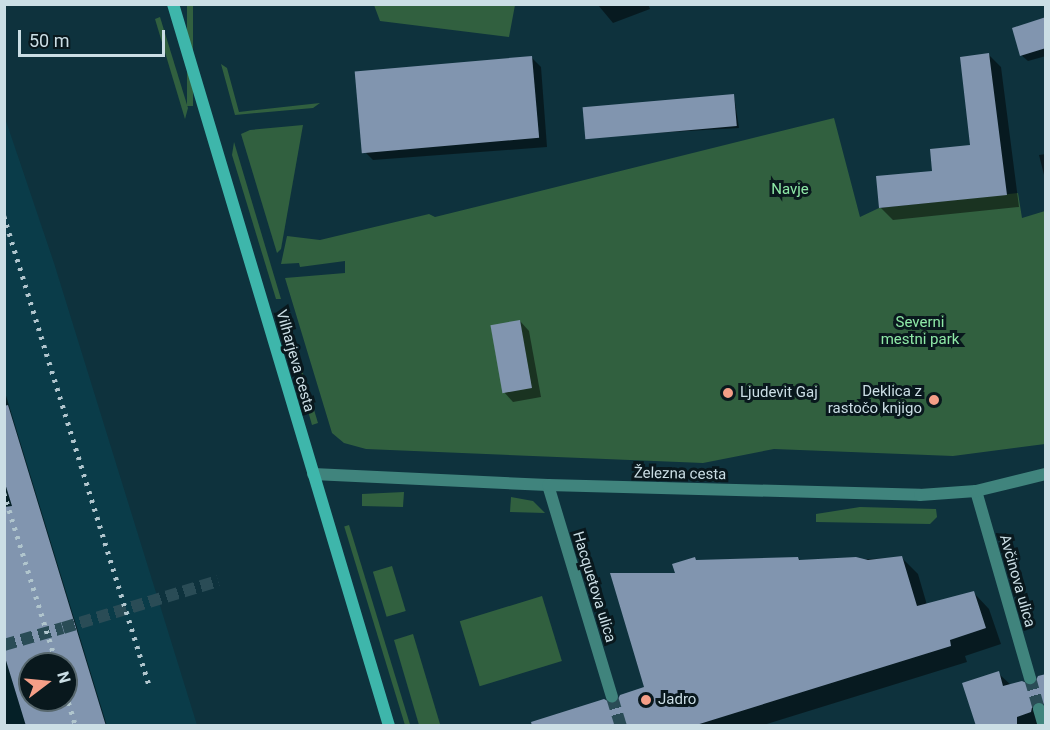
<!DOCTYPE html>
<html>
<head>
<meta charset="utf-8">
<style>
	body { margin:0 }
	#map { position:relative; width:1050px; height:730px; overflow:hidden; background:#0e323d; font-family:Roboto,sans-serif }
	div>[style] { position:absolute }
	.built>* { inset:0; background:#0a3c49 }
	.green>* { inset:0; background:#31603f; transform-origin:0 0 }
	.shadow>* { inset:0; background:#0007 }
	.building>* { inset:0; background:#8195af; transform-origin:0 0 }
	.pedestrian-tunnel>* { height:12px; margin-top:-6px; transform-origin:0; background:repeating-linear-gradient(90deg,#2a4c56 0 12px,transparent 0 18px) }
	.minor-tunnel>* { height:12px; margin-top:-6px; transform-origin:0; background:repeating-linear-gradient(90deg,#2a4c56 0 12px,transparent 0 18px) }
	.minor>* { height:12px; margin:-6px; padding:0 6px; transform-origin:6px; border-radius:6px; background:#40847d }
	.tertiary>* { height:12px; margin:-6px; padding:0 6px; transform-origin:6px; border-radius:6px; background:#40847d }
	.secondary>* { height:12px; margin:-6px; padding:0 6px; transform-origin:6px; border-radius:6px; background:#3eb6ab }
	.rail>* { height:4.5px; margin-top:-2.25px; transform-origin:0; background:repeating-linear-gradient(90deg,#b0c5cd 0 3px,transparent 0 9px) }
	.dots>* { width:16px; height:16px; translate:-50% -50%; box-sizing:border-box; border:3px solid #09181d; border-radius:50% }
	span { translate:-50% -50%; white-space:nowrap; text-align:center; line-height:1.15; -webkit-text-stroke:6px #09181d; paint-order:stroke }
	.park-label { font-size:15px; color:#8ee8a7 }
	.street-label { font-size:15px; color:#cbdee5 }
	.poi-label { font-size:15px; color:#cbdee5 }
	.right { translate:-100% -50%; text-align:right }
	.left { translate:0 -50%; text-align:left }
	.frame { position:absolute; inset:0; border:6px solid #cbdee5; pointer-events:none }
	.north { position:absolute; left:18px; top:652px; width:60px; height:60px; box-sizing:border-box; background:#09181d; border:2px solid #57676d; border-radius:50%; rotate:74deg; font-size:16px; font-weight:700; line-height:24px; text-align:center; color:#cbdee5 }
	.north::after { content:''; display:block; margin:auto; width:21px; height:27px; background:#f49e87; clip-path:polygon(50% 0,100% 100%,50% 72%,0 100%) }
	.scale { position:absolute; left:18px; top:30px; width:147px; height:27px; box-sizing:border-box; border:3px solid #cbdee5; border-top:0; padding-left:8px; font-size:18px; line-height:21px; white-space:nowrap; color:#cbdee5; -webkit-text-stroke:4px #09181d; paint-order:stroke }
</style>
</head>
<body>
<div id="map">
	<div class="built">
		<i style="clip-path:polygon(evenodd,4px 115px,54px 263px,197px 725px,5px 725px,4px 115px,30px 664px,66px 664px,66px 700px,30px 700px,30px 664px)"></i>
	</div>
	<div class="green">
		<i style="left:187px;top:5px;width:6px;height:101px"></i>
		<i style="clip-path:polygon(374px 5px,374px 4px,515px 5px,509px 37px,380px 21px)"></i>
		<i style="clip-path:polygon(160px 17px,188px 108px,185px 119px,155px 19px)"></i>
		<i style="clip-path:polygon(221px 64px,227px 68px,239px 112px,320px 103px,313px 108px,235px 115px)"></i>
		<i style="clip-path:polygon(834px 118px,860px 217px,879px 208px,1018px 193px,1022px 218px,1045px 211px,1045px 444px,953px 456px,774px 449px,703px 463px,366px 449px,344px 443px,332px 433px,285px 278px,345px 273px,345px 261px,300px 267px,299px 263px,281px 264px,287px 236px,320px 240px,429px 214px,435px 217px)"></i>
		<i style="clip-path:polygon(303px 125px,281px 249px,277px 253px,241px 134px,250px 130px)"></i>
		<i style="clip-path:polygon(234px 142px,281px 299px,276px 299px,232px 155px)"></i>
		<i style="clip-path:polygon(280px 314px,285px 314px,318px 423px,312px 425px)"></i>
		<i style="clip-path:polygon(404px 492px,403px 507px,362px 506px,362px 494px)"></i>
		<i style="clip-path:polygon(511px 497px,533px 501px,545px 513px,510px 512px)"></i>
		<i style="clip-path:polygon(860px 507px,936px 509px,937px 517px,930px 524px,816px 522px,816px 514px)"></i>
		<i style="left:349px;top:525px;width:209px;height:5px;rotate:73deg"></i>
		<i style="left:392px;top:566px;width:47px;height:20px;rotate:73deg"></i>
		<i style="left:542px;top:596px;width:68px;height:86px;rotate:73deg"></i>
		<i style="clip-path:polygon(413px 634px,440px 724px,434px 725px,419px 725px,394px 640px)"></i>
	</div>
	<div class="shadow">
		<i style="clip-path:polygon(648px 4px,650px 9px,613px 23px,598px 5px,542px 4px)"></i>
		<i style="clip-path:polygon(1046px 19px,1046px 56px,1028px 61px,1021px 55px)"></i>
		<i style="clip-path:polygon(989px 55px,1001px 67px,1019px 207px,893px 220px,880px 207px,971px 147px)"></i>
		<i style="clip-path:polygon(532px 58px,541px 67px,547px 147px,373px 160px,363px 150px)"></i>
		<i style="clip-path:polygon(734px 96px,739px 128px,586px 137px)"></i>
		<i style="clip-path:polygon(1046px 154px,1046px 183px,1039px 155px)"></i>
		<i style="clip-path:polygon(520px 321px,529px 331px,541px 397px,513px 402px,504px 392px)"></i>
		<i style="clip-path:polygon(evenodd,4px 389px,107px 726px,4px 726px,4px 389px,30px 664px,66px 664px,66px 700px,30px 700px,30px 664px)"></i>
		<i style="clip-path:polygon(798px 558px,801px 561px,902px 558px,918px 574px,927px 605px,973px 592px,989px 609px,1001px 644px,965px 656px,967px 662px,760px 726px,524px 726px,604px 701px,614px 707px,646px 688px,677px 574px,698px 562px)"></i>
		<i style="clip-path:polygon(998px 673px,1011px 685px,1033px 688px,1046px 674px,1046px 726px,977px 726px)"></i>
	</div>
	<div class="building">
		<i style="clip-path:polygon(1046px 17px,1046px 48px,1020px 56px,1012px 28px)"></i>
		<i style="clip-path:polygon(989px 53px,1007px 195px,879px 208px,876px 176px,932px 171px,930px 149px,970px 145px,960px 57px)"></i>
		<i style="left:532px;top:56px;width:82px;height:178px;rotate:85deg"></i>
		<i style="left:734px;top:94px;width:32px;height:152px;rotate:85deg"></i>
		<i style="left:520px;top:320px;width:69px;height:30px;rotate:80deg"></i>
		<i style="clip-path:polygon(evenodd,8px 405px,106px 726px,26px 726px,4px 654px,4px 507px,12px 506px,4px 480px,4px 406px,8px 405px,30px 664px,66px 664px,72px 700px,30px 700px,30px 664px)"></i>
		<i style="clip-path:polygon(902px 556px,917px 606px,974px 591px,986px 628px,950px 640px,951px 646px,693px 726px,532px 726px,531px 722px,604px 699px,615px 705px,620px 695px,644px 687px,610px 573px,675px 573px,672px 564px,695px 557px,696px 560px,798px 557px,799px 560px,856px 557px,868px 560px)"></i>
		<i style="clip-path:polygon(999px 671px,1003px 686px,1022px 681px,1033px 686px,1038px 676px,1046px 674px,1046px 704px,1033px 703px,1031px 712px,1017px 717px,1017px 726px,976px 726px,962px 683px)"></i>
	</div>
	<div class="pedestrian-tunnel">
		<i style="left:4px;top:645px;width:61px;rotate:-16.1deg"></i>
	</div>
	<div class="minor-tunnel">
		<i style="left:63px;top:628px;width:162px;rotate:-16.9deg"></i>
		<i style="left:1030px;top:678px;width:32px;rotate:74deg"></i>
		<i style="left:612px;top:697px;width:30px;rotate:73deg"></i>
	</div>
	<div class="minor">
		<i style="left:548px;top:485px;width:221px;rotate:73.2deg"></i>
		<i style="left:976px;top:491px;width:195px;rotate:73.9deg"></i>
		<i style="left:1039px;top:709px;width:18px;rotate:74deg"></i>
	</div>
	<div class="tertiary">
		<i style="left:313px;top:474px;width:235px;rotate:2.7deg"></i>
		<i style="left:548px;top:485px;width:372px;rotate:1.5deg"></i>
		<i style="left:920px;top:495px;width:56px;rotate:-4.1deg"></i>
		<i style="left:976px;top:491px;width:72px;rotate:-13.7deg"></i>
	</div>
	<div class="secondary">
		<i style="left:173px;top:4px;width:754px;rotate:73.34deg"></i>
	</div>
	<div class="rail">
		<i style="left:4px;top:216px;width:494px;rotate:72.8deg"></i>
		<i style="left:4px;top:493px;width:179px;rotate:72.8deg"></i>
		<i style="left:66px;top:694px;width:34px;rotate:73deg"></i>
	</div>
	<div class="dots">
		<i style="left:728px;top:393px;background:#f49e87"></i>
		<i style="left:934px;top:400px;background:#f49e87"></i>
		<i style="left:646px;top:700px;background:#f49e87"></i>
	</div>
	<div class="park-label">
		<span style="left:790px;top:190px">Navje</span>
		<span style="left:920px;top:331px">Severni<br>mestni park</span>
	</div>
	<div class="street-label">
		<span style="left:295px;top:361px;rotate:74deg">Vilharjeva cesta</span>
		<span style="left:680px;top:474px;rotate:1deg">Železna cesta</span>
		<span style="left:1017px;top:581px;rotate:74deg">Avčinova ulica</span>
		<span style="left:594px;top:587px;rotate:73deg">Hacquetova ulica</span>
	</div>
	<div class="poi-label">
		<span class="right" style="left:922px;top:400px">Deklica z<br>rastočo knjigo</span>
		<span class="left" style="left:740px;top:393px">Ljudevit Gaj</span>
		<span class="left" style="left:658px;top:700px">Jadro</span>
	</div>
	<div class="frame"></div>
	<div class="north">N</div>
	<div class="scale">50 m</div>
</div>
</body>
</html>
